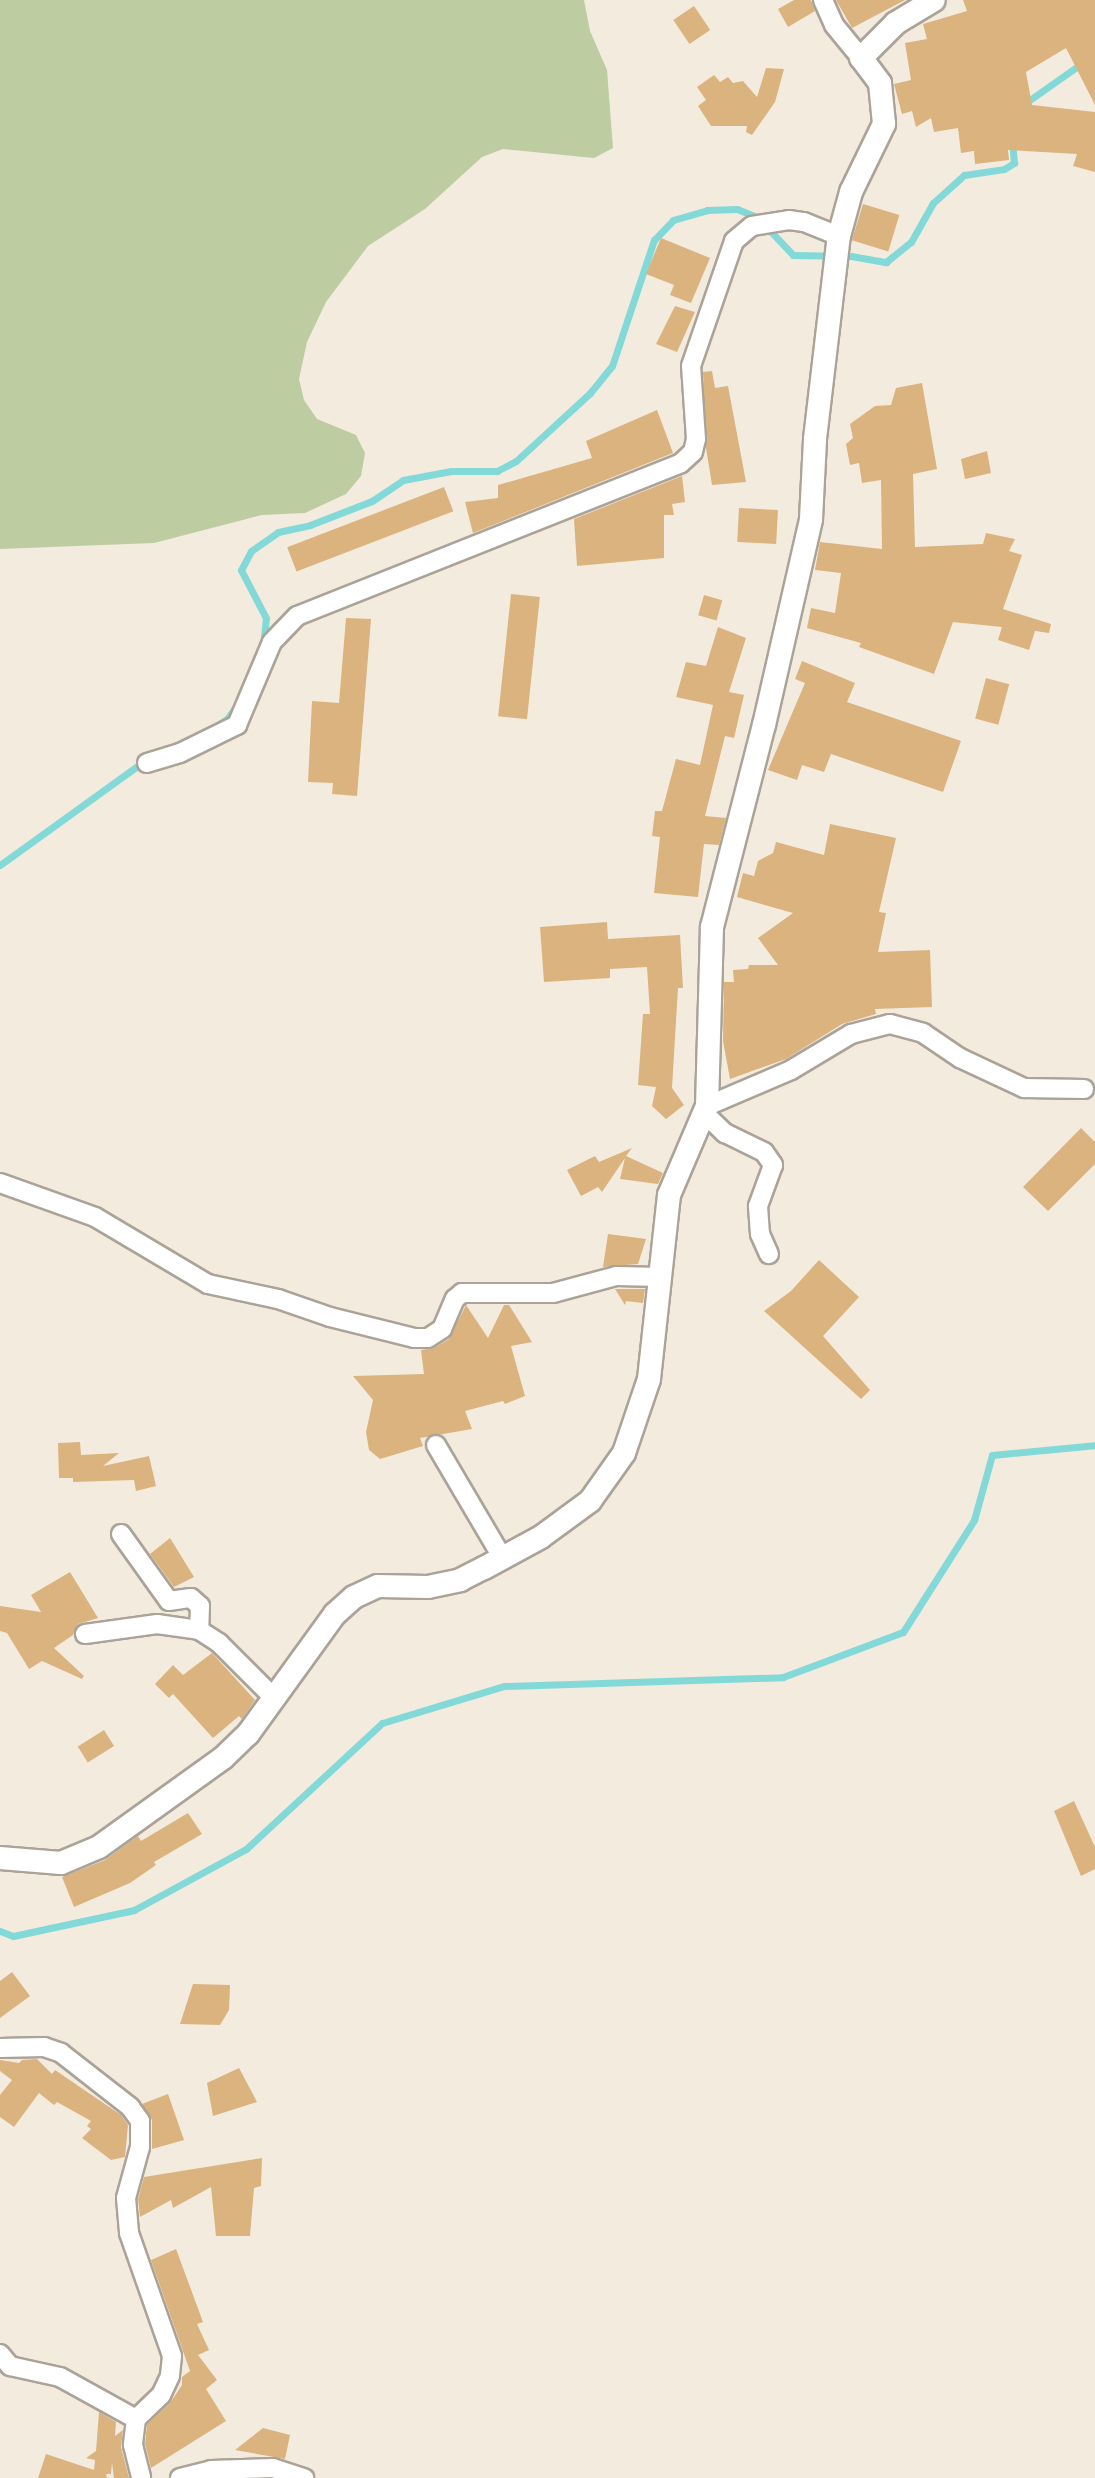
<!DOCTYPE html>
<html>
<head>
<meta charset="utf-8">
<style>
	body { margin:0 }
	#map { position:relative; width:1095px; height:2478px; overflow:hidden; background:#f4ebdf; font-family:Mulish,sans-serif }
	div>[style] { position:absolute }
	.green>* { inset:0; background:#becca2 }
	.stream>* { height:7px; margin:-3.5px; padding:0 3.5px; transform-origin:3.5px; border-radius:3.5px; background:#83d9d8 }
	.building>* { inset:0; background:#dbb37e; transform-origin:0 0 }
	.roads { filter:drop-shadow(2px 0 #aba398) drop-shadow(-2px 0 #aba398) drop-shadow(0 2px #aba398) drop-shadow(0 -2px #aba398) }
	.minor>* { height:18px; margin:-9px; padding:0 9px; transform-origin:9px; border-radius:9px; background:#fff }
	.tertiary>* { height:22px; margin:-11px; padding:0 11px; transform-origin:11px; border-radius:11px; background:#fff }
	span { translate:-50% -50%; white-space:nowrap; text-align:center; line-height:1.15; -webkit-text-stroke:7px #fef9f2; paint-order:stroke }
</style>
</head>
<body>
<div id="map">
	<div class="green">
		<i style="clip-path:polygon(0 0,584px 0,590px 31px,607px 70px,613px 148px,594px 158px,503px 149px,482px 157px,425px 209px,368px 246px,326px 302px,307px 342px,299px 379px,304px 400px,317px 419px,356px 435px,365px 453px,361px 476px,346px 494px,305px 513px,262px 515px,154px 543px,0 549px)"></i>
	</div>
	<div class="stream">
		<i style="left:1024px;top:104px;width:87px;rotate:-35.2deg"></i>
		<i style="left:263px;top:646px;width:28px;rotate:-84deg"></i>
		<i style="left:266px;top:618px;width:54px;rotate:-117.5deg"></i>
		<i style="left:241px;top:570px;width:21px;rotate:-62deg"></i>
		<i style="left:251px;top:551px;width:33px;rotate:-35deg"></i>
		<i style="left:278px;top:532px;width:33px;rotate:-12deg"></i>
		<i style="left:310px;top:525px;width:66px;rotate:-21.2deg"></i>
		<i style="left:372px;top:501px;width:37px;rotate:-34deg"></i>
		<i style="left:403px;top:480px;width:49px;rotate:-10.6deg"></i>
		<i style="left:451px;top:471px;width:46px"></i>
		<i style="left:497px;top:471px;width:21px;rotate:-28deg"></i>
		<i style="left:516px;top:461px;width:100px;rotate:-42.6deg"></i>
		<i style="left:590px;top:393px;width:35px;rotate:-51deg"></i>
		<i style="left:612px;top:366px;width:133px;rotate:-71.6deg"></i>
		<i style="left:654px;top:240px;width:28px;rotate:-46deg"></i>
		<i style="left:673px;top:220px;width:35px;rotate:-16deg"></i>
		<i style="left:707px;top:210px;width:30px;rotate:-2deg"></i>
		<i style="left:737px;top:209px;width:22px;rotate:22deg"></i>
		<i style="left:757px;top:217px;width:52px;rotate:46.5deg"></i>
		<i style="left:793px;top:255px;width:58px;rotate:1deg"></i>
		<i style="left:851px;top:256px;width:36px;rotate:10deg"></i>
		<i style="left:886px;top:262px;width:32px;rotate:-39deg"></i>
		<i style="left:911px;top:242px;width:45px;rotate:-60.6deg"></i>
		<i style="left:933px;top:203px;width:42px;rotate:-42.1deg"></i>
		<i style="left:964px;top:175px;width:40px;rotate:-8.5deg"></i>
		<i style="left:1004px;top:169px;width:12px;rotate:-31deg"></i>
		<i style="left:1014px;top:163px;width:22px;rotate:-95deg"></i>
		<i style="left:212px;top:729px;width:18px;rotate:-34deg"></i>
		<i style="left:227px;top:719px;width:17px;rotate:-54deg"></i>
		<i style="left:0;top:865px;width:178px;rotate:-35.8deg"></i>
		<i style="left:0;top:1931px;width:14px;rotate:21deg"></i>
		<i style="left:13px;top:1936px;width:124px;rotate:-12.1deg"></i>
		<i style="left:134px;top:1910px;width:128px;rotate:-28.6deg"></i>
		<i style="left:246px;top:1849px;width:185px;rotate:-42.8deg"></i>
		<i style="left:382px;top:1723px;width:127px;rotate:-16.9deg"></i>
		<i style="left:504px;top:1686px;width:279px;rotate:-1.8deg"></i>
		<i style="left:783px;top:1677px;width:128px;rotate:-20.6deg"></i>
		<i style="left:903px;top:1632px;width:133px;rotate:-57.6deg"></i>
		<i style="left:974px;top:1520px;width:67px;rotate:-74.5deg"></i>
		<i style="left:992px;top:1455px;width:103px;rotate:-5.5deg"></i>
	</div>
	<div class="building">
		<i style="clip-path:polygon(794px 0,811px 0,815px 11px,788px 27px,778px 9px)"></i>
		<i style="clip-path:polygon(836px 0,905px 0,852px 28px)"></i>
		<i style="clip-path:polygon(963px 0,1095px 0,1095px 105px,1066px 48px,1026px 72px,1032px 105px,1095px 112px,1095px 172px,1073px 166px,1077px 154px,1008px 150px,1009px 160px,975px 164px,974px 151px,961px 153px,958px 128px,934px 132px,931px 118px,916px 127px,912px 111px,902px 114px,894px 84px,911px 80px,905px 43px,927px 39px,923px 24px,967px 11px)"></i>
		<i style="left:694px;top:6px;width:29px;height:25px;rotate:56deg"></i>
		<i style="clip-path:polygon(766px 68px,784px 69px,775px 102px,752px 135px,746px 132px,747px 126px,711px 126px,698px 106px,706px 100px,697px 87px,714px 75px,720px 82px,728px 77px,733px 83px,743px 81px,757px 97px)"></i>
		<i style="left:863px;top:204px;width:38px;height:38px;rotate:17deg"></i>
		<i style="clip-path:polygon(661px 238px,710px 258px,691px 303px,670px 295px,674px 285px,646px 274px)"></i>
		<i style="clip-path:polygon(675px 306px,695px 312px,677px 352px,656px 344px)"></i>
		<i style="clip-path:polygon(712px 371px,715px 388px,728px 386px,746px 482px,712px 485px,706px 448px,703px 372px)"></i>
		<i style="clip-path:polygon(922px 383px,937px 469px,913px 474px,915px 547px,983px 544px,986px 533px,1015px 539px,1009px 551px,1022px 555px,1003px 609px,1051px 624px,1049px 633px,1035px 631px,1029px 650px,998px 640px,1002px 627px,953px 622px,934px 674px,859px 647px,861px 643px,807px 628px,811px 608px,835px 613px,841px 573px,815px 570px,820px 542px,882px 549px,881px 480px,862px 483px,859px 463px,850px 465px,846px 444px,853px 438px,850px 424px,875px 406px,891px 405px,896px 388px)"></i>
		<i style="clip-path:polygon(657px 410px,673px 453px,473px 533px,465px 502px,498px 498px,498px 485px,592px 458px,586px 441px)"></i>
		<i style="clip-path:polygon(987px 451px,991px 473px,965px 479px,961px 459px)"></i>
		<i style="clip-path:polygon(682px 476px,685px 502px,672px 504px,674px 515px,664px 515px,664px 558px,577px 566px,574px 519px)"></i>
		<i style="left:444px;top:487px;width:26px;height:168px;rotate:69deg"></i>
		<i style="left:739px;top:508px;width:39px;height:34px;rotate:3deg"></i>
		<i style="left:511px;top:594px;width:29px;height:123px;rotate:6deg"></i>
		<i style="left:704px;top:595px;width:19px;height:21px;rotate:16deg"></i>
		<i style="clip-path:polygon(346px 618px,371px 619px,357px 796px,332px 794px,333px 783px,308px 782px,312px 701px,339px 703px)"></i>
		<i style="clip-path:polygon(718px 627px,746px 638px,729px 692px,744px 695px,734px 738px,725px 736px,705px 816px,726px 818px,719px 845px,704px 844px,698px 897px,654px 893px,660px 837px,652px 836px,655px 811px,662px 811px,676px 759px,700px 765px,713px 705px,676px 697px,686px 662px,706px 666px)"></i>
		<i style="clip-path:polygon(802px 661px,855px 683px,847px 702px,961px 741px,943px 792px,831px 754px,824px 772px,802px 765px,797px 780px,768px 770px,805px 683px,795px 679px)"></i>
		<i style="left:986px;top:678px;width:24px;height:42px;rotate:15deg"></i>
		<i style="clip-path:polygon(830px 824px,896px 838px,879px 912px,886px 913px,878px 952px,930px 950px,932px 1007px,875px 1009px,876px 1014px,842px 1024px,786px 1059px,730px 1079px,723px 1041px,724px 982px,734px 982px,733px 970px,748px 969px,749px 965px,778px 965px,758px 938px,793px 913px,737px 897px,743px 873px,754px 876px,758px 861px,773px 853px,776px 842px,824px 855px)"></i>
		<i style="clip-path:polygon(607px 922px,608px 939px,680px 935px,683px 988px,678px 988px,672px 1088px,684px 1105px,666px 1119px,652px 1106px,656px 1087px,638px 1085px,643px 1014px,650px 1014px,647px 967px,610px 969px,610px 978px,544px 982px,540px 927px)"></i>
		<i style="clip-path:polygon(1081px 1128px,1095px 1142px,1095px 1164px,1048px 1211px,1023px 1187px)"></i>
		<i style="clip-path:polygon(632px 1148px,626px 1156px,663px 1173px,658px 1184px,620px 1179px,625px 1158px,602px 1192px,598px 1187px,581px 1196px,567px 1170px,595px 1156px,599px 1162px)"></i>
		<i style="clip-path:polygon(608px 1234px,646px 1239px,638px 1264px,603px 1267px)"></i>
		<i style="clip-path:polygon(819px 1260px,859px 1297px,823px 1336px,870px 1390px,861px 1399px,764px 1311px,791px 1291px)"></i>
		<i style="clip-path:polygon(615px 1289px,645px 1289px,643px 1303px,626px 1301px,625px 1305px)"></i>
		<i style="clip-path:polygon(466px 1305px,488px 1338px,504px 1305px,509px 1305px,532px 1342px,511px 1346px,525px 1396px,505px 1404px,503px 1401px,465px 1411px,472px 1429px,420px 1438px,423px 1446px,380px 1459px,369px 1450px,366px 1432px,373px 1400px,353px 1376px,424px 1374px,421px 1350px,434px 1348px,449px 1339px)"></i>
		<i style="clip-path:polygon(80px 1442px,81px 1455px,119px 1453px,103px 1466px,149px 1456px,156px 1486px,136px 1491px,134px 1480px,73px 1482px,73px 1478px,59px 1478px,58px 1443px)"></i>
		<i style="clip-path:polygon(170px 1538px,194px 1577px,174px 1587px,150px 1554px)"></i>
		<i style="clip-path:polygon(70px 1572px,98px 1618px,78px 1624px,73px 1635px,54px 1648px,84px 1676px,82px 1679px,42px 1661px,29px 1669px,7px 1633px,0 1631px,0 1606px,41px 1612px,31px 1595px)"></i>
		<i style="clip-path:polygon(212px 1653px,255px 1700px,242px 1719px,239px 1716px,213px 1738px,173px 1694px,169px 1698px,155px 1684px,173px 1665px,183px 1675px)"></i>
		<i style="left:104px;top:1730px;width:19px;height:31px;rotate:58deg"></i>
		<i style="clip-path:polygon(1074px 1801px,1095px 1847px,1095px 1869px,1081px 1876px,1054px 1811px)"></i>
		<i style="clip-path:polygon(188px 1813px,202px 1834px,154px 1862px,156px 1865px,130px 1883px,74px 1907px,62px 1877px,105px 1860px,138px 1836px,141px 1841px)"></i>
		<i style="clip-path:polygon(12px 1972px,30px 1996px,0 2018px,0 1981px)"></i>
		<i style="clip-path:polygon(193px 1984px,230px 1985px,229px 2010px,220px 2025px,180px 2024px)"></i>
		<i style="clip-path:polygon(37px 2059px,52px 2074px,55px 2070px,121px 2115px,128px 2125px,125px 2157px,111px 2160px,82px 2138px,91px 2129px,87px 2126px,91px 2121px,57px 2102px,54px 2105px,39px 2093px,14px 2127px,0 2117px,0 2095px,12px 2080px,0 2071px,0 2060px,19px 2063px,22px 2060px)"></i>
		<i style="clip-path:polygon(239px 2068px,257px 2102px,213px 2116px,207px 2083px)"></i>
		<i style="clip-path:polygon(168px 2094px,184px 2140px,152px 2149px,152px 2120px,142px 2104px)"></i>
		<i style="clip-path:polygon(262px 2158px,261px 2186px,254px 2188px,250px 2236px,216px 2236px,211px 2187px,173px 2208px,171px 2200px,140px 2217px,138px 2199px,144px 2177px)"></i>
		<i style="clip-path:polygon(176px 2249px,203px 2322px,197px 2324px,209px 2350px,198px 2355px,217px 2380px,206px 2389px,226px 2421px,151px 2468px,145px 2444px,147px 2425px,170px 2403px,182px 2385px,182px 2377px,190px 2371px,151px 2260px)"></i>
		<i style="clip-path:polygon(99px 2412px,116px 2422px,115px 2436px,123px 2430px,121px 2447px,129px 2478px,114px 2478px,112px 2463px,111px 2474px,106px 2474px,107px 2478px,38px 2478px,46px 2454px,94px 2470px,95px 2460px,86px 2458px,96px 2451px)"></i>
		<i style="clip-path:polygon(263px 2428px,290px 2435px,285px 2459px,235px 2450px)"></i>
	</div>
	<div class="roads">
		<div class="minor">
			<i style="left:823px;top:0;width:27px;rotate:66deg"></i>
			<i style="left:834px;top:25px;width:43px;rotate:50.7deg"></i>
			<i style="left:147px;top:763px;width:34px;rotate:-17deg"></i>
			<i style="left:180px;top:753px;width:64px;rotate:-26.2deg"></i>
			<i style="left:237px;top:725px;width:90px;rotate:-67.1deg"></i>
			<i style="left:272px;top:642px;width:36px;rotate:-46deg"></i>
			<i style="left:297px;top:616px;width:413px;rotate:-21.7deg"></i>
			<i style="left:681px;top:463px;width:16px;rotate:-43deg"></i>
			<i style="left:693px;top:452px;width:13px;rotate:-77deg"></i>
			<i style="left:696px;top:439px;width:73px;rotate:-93.9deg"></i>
			<i style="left:691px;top:366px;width:132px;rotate:-71deg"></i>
			<i style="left:734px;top:241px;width:23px;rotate:-40deg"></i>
			<i style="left:752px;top:226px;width:37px;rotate:-9deg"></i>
			<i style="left:789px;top:220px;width:15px;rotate:8deg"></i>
			<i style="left:804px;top:222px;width:38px;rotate:22deg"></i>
			<i style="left:707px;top:1106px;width:91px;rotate:-23.2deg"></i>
			<i style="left:791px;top:1070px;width:70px;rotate:-31deg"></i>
			<i style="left:851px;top:1034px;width:40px;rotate:-14.4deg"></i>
			<i style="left:890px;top:1024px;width:34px;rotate:15deg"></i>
			<i style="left:923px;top:1033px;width:45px;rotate:34deg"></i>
			<i style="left:960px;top:1058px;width:71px;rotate:25.1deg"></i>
			<i style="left:1024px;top:1088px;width:60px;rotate:1deg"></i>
			<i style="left:705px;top:1114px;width:28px;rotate:44deg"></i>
			<i style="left:725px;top:1133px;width:43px;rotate:26deg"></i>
			<i style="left:764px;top:1152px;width:16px;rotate:55deg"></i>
			<i style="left:773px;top:1165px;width:44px;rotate:110.1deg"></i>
			<i style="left:758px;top:1206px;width:28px;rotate:86deg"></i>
			<i style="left:760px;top:1234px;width:22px;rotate:66deg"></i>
			<i style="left:0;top:1183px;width:101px;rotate:19.7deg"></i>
			<i style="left:95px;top:1217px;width:131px;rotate:30.7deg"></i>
			<i style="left:208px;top:1284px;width:72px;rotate:12.1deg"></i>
			<i style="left:278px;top:1299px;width:55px;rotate:19.1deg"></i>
			<i style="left:330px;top:1317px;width:87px;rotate:14deg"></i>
			<i style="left:414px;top:1338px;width:14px"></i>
			<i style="left:428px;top:1338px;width:17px;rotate:-33deg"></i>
			<i style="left:442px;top:1329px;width:33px;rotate:-67deg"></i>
			<i style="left:455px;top:1299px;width:9px;rotate:-41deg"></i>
			<i style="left:462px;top:1293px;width:91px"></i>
			<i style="left:553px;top:1293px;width:65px;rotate:-15.1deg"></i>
			<i style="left:616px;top:1276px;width:46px;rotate:1.2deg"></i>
			<i style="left:436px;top:1445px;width:130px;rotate:59.5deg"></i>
			<i style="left:121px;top:1534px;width:82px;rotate:54.4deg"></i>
			<i style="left:169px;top:1601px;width:22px;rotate:-8deg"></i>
			<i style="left:191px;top:1598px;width:12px;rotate:42deg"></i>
			<i style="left:200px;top:1606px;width:24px;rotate:92deg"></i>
			<i style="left:85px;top:1634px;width:73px;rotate:-7.9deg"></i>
			<i style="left:157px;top:1624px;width:42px;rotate:8.1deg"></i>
			<i style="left:199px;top:1630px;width:24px;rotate:33deg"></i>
			<i style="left:219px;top:1643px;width:79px;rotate:45deg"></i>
			<i style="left:0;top:2048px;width:44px;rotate:-1.3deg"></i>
			<i style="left:44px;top:2047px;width:18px;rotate:19deg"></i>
			<i style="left:61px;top:2053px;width:88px;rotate:38deg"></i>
			<i style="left:130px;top:2107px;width:17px;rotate:54deg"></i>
			<i style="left:140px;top:2121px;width:26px;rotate:90deg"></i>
			<i style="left:140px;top:2147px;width:53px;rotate:105.4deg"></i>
			<i style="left:126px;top:2198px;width:35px;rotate:85deg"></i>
			<i style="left:129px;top:2233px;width:130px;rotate:70.7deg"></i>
			<i style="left:172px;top:2356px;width:20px;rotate:96deg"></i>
			<i style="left:170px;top:2376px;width:21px;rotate:115deg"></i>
			<i style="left:161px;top:2395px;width:35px;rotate:136deg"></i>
			<i style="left:136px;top:2419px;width:26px;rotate:97deg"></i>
			<i style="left:133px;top:2445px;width:34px;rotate:76deg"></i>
			<i style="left:0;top:2354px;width:16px;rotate:50deg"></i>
			<i style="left:10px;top:2366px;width:51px;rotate:12.4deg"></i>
			<i style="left:60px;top:2377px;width:87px;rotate:28.9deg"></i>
			<i style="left:180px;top:2478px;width:32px;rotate:-14deg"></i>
			<i style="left:211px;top:2470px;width:62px;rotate:-1.8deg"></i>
			<i style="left:273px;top:2468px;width:33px;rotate:18deg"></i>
		</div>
		<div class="tertiary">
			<i style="left:0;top:1858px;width:61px;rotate:4.7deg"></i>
			<i style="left:61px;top:1863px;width:41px;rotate:-22.8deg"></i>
			<i style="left:99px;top:1847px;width:153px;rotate:-35.7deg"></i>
			<i style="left:223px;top:1758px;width:35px;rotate:-44deg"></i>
			<i style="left:248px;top:1734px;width:148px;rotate:-54.1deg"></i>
			<i style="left:335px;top:1614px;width:25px;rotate:-42deg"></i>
			<i style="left:354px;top:1597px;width:26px;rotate:-25deg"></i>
			<i style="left:378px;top:1586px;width:50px;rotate:1.1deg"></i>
			<i style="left:428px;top:1587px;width:33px;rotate:-12deg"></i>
			<i style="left:460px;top:1580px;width:27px;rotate:-27deg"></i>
			<i style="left:484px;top:1568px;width:65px;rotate:-28.5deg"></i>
			<i style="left:541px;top:1537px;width:61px;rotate:-36.3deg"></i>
			<i style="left:590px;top:1501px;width:59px;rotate:-54.7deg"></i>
			<i style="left:624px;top:1453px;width:78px;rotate:-71.3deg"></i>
			<i style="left:649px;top:1379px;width:185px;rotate:-83.8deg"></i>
			<i style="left:669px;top:1195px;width:97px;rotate:-66.9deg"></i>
			<i style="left:707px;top:1106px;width:179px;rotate:-88.4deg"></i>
			<i style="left:712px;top:927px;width:209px;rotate:-75.6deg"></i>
			<i style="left:764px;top:725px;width:211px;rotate:-77.1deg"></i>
			<i style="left:811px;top:519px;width:80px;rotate:-87.1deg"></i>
			<i style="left:815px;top:439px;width:204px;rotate:-83.3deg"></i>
			<i style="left:839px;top:236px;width:46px;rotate:-74.7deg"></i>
			<i style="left:851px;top:192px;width:76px;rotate:-64.1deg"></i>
			<i style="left:884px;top:124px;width:41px;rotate:-95.6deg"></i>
			<i style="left:880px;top:83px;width:31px;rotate:-127deg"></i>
			<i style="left:861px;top:58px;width:49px;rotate:-45deg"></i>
			<i style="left:896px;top:23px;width:44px;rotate:-31.2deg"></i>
		</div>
	</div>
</div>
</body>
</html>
